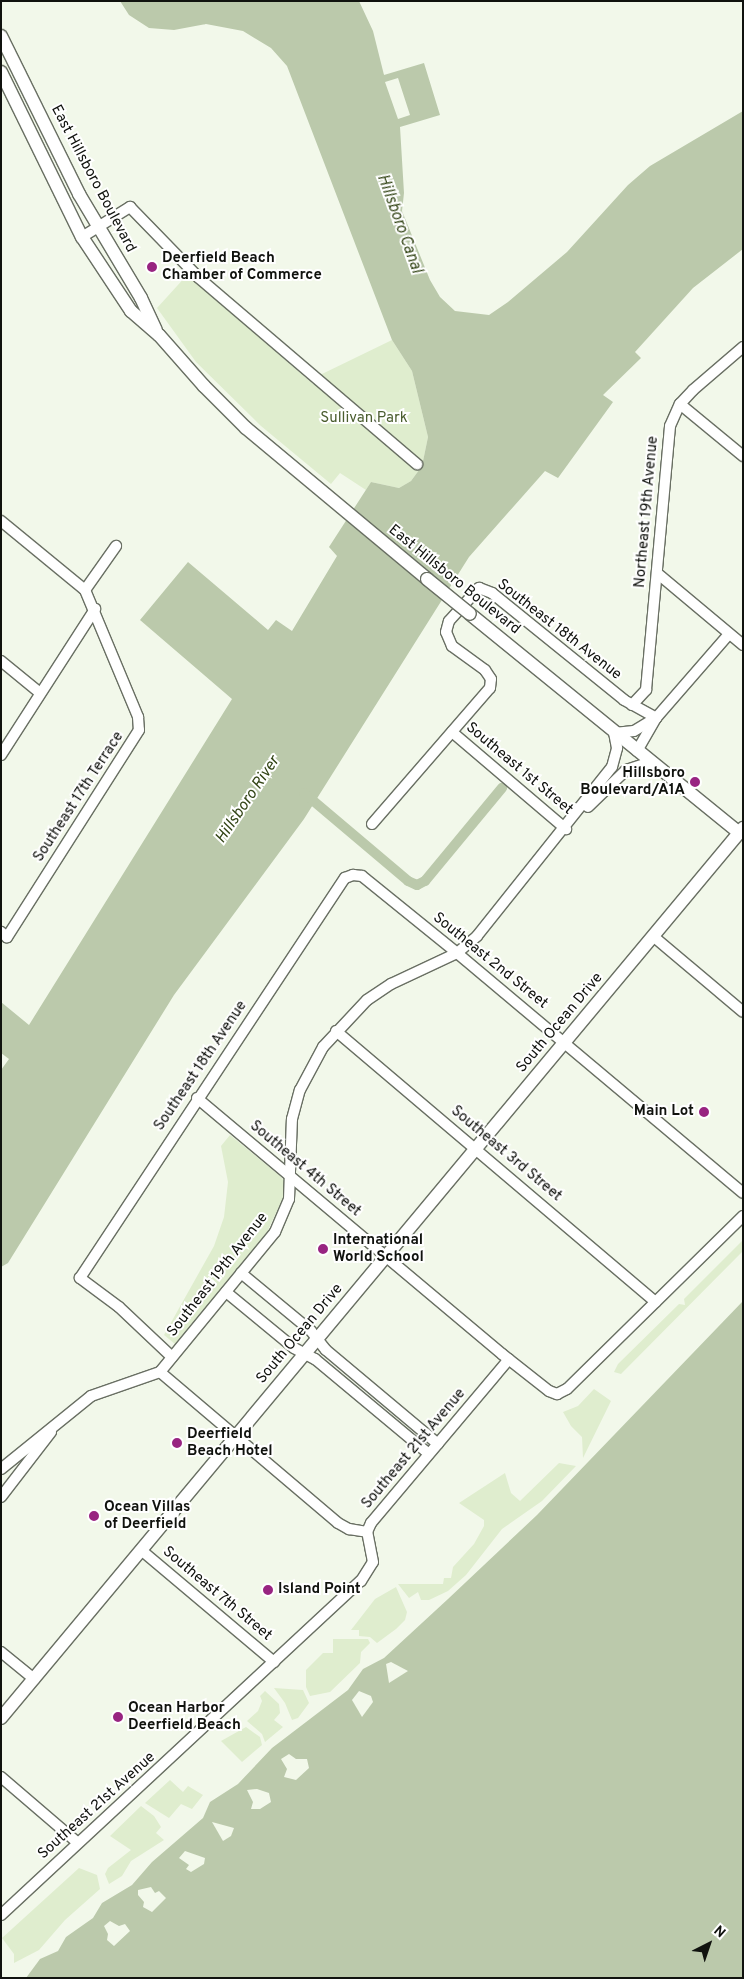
<!DOCTYPE html>
<html>
<head>
<meta charset="utf-8">
<style>
	body { margin:0 }
	#map { position:relative; width:744px; height:1979px; overflow:hidden; background:#f2f8ea; font-family:Overpass,sans-serif }
	div>[style] { position:absolute }
	.green>* { inset:0; background:#dfedce }
	.water>* { inset:0; background:#bbc9ab }
	.pier>* { inset:0; background:#f2f8ea }
	.canal>* { height:10px; margin:-5px; padding:0 5px; transform-origin:5px; border-radius:5px; background:#bbc9ab }
	.roads { filter:drop-shadow(1px 0 #696f63) drop-shadow(-1px 0 #696f63) drop-shadow(0 1px #696f63) drop-shadow(0 -1px #696f63) }
	.minor>* { height:10px; margin:-5px; padding:0 5px; transform-origin:5px; border-radius:5px; background:#fff }
	.major>* { height:12px; margin:-6px; padding:0 6px; transform-origin:6px; border-radius:6px; background:#fff }
	.bridges { filter:drop-shadow(1px 0 #696f63) drop-shadow(-1px 0 #696f63) drop-shadow(0 1px #696f63) drop-shadow(0 -1px #696f63) }
	.major-bridge>* { height:12px; margin:-6px; padding:0 6px; transform-origin:6px; border-radius:6px; background:#fff }
	.dots>* { width:14px; height:14px; translate:-50% -50%; box-sizing:border-box; border:2px solid #fff; border-radius:50% }
	span { translate:-50% -50%; white-space:nowrap; text-align:center; line-height:1.15; -webkit-text-stroke:4px #fff; paint-order:stroke }
	.street-label { font-size:15px; color:#10120e }
	.poi-label { font-size:15px; color:#10120e; font-weight:700 }
	.left { translate:0 -50%; text-align:left }
	.right { translate:-100% -50%; text-align:right }
	.park-label { font-size:15px; color:#4a5d2e }
	.water-label { font-size:16px; color:#324415; font-style:italic }
	.frame { position:absolute; inset:0; border:2px solid #10120e; pointer-events:none }
	.north { position:absolute; left:684px; top:1919px; width:50px; height:50px; -webkit-text-stroke:4px #fff; paint-order:stroke; rotate:41deg; font-size:14px; font-weight:700; line-height:20px; text-align:center; color:#10120e }
	.north::after { content:''; display:block; margin:auto; width:18px; height:22px; background:#10120e; clip-path:polygon(50% 0,100% 100%,50% 72%,0 100%) }
</style>
</head>
<body>
<div id="map">
	<div class="green">
		<i style="clip-path:polygon(187px 275px,313px 384px,322px 374px,392px 340px,412px 371px,428px 437px,422px 466px,411px 481px,399px 488px,371px 482px,366px 490px,340px 473px,331px 484px,261px 426px,196px 362px,157px 308px)"></i>
		<i style="clip-path:polygon(230px 1135px,280px 1176px,284px 1181px,283px 1198px,267px 1232px,175px 1344px,164px 1335px,214px 1246px,224px 1217px,228px 1182px,221px 1146px)"></i>
		<i style="clip-path:polygon(743px 1240px,743px 1251px,621px 1374px,614px 1372px,618px 1364px,679px 1304px,685px 1305px,684px 1299px)"></i>
		<i style="clip-path:polygon(594px 1389px,611px 1401px,583px 1458px,582px 1437px,571px 1426px,563px 1412px,578px 1406px)"></i>
		<i style="clip-path:polygon(559px 1463px,576px 1466px,542px 1501px,502px 1529px,466px 1575px,448px 1591px,429px 1600px,421px 1600px,418px 1592px,409px 1598px,398px 1584px,443px 1584px,444px 1578px,451px 1578px,453px 1567px,474px 1544px,484px 1526px,484px 1520px,459px 1503px,505px 1473px,511px 1493px,520px 1501px)"></i>
		<i style="clip-path:polygon(396px 1587px,407px 1612px,405px 1620px,396px 1629px,377px 1643px,370px 1637px,359px 1636px,359px 1630px,351px 1630px,375px 1599px)"></i>
		<i style="clip-path:polygon(333px 1639px,368px 1639px,370px 1643px,361px 1652px,360px 1663px,330px 1692px,310px 1696px,306px 1687px,306px 1670px,323px 1653px,333px 1653px)"></i>
		<i style="clip-path:polygon(274px 1688px,303px 1690px,309px 1703px,298px 1718px,292px 1720px,285px 1703px)"></i>
		<i style="clip-path:polygon(265px 1691px,279px 1704px,280px 1713px,274px 1720px,283px 1727px,265px 1742px,262px 1734px,247px 1721px,258px 1711px,262px 1701px,260px 1696px)"></i>
		<i style="clip-path:polygon(246px 1727px,260px 1737px,262px 1745px,242px 1762px,221px 1741px)"></i>
		<i style="clip-path:polygon(170px 1780px,183px 1792px,188px 1786px,203px 1795px,192px 1809px,181px 1804px,169px 1818px,145px 1803px)"></i>
		<i style="clip-path:polygon(141px 1806px,154px 1816px,161px 1827px,156px 1833px,164px 1840px,131px 1861px,122px 1876px,109px 1884px,105px 1874px,108px 1868px,131px 1850px,110px 1836px)"></i>
		<i style="clip-path:polygon(79px 1868px,97px 1875px,100px 1889px,65px 1920px,39px 1950px,14px 1963px,14px 1954px,2px 1938px)"></i>
	</div>
	<div class="water">
		<i style="clip-path:polygon(evenodd,120px 1px,359px 1px,373px 31px,384px 75px,424px 63px,440px 115px,400px 127px,404px 193px,402px 211px,430px 280px,440px 297px,455px 311px,489px 315px,508px 302px,567px 252px,628px 185px,650px 166px,743px 111px,743px 249px,693px 288px,635px 352px,641px 358px,603px 395px,613px 402px,558px 478px,545px 471px,469px 557px,304px 819px,174px 995px,8px 1263px,1px 1267px,1px 1070px,9px 1059px,1px 1053px,1px 1002px,29px 1025px,232px 699px,140px 620px,188px 562px,268px 630px,276px 620px,292px 631px,337px 556px,329px 547px,371px 482px,399px 488px,411px 481px,422px 466px,428px 437px,412px 371px,392px 340px,287px 66px,271px 48px,243px 31px,206px 24px,174px 30px,149px 28px,129px 15px,120px 1px,398px 78px,410px 115px,398px 119px,385px 82px,398px 78px)"></i>
		<i style="clip-path:polygon(743px 1301px,743px 1978px,26px 1978px,40px 1959px,58px 1951px,66px 1937px,93px 1918px,102px 1903px,132px 1885px,152px 1862px,203px 1818px,210px 1802px,238px 1784px,272px 1748px,348px 1690px,363px 1669px,384px 1658px,448px 1599px,537px 1515px)"></i>
	</div>
	<div class="pier">
		<i style="clip-path:polygon(391px 1662px,408px 1671px,389px 1683px,386px 1664px)"></i>
		<i style="clip-path:polygon(359px 1691px,371px 1696px,373px 1702px,362px 1717px,352px 1700px)"></i>
		<i style="clip-path:polygon(289px 1754px,296px 1759px,307px 1759px,309px 1768px,296px 1780px,284px 1777px,287px 1769px,281px 1759px)"></i>
		<i style="clip-path:polygon(257px 1789px,269px 1793px,271px 1802px,260px 1809px,251px 1809px,253px 1802px,247px 1790px)"></i>
		<i style="clip-path:polygon(212px 1822px,234px 1828px,231px 1836px,223px 1841px)"></i>
		<i style="clip-path:polygon(185px 1851px,205px 1858px,204px 1864px,191px 1872px,186px 1869px,189px 1865px,179px 1858px)"></i>
		<i style="clip-path:polygon(151px 1887px,155px 1893px,159px 1891px,166px 1898px,152px 1912px,143px 1907px,144px 1902px,138px 1895px,138px 1890px)"></i>
		<i style="clip-path:polygon(110px 1921px,119px 1926px,125px 1924px,130px 1931px,114px 1946px,107px 1940px,108px 1934px,104px 1926px)"></i>
	</div>
	<div class="canal">
		<i style="left:304px;top:793px;width:136px;rotate:40.2deg"></i>
		<i style="left:408px;top:881px;width:10px;rotate:24deg"></i>
		<i style="left:417px;top:885px;width:9px;rotate:-27deg"></i>
		<i style="left:425px;top:881px;width:121px;rotate:-50.4deg"></i>
	</div>
	<div class="roads">
		<div class="minor">
			<i style="left:82px;top:237px;width:57px;rotate:-32deg"></i>
			<i style="left:130px;top:207px;width:99px;rotate:45.8deg"></i>
			<i style="left:199px;top:278px;width:287px;rotate:40.5deg"></i>
			<i style="left:680px;top:404px;width:82px;rotate:39.5deg"></i>
			<i style="left:1px;top:521px;width:109px;rotate:39.4deg"></i>
			<i style="left:85px;top:590px;width:138px;rotate:67.3deg"></i>
			<i style="left:138px;top:717px;width:13px;rotate:86deg"></i>
			<i style="left:139px;top:730px;width:246px;rotate:122.5deg"></i>
			<i style="left:7px;top:937px;width:8px;rotate:-140deg"></i>
			<i style="left:657px;top:573px;width:112px;rotate:39.9deg"></i>
			<i style="left:85px;top:590px;width:54px;rotate:-54.8deg"></i>
			<i style="left:1px;top:661px;width:50px;rotate:39.4deg"></i>
			<i style="left:632px;top:705px;width:21px;rotate:-47deg"></i>
			<i style="left:646px;top:690px;width:265px;rotate:-84.8deg"></i>
			<i style="left:670px;top:426px;width:24px;rotate:-66deg"></i>
			<i style="left:680px;top:404px;width:19px;rotate:-47deg"></i>
			<i style="left:693px;top:390px;width:66px;rotate:-40.7deg"></i>
			<i style="left:452px;top:732px;width:150px;rotate:40.4deg"></i>
			<i style="left:637px;top:751px;width:38px;rotate:-60deg"></i>
			<i style="left:656px;top:718px;width:111px;rotate:-49deg"></i>
			<i style="left:1px;top:755px;width:174px;rotate:-57.2deg"></i>
			<i style="left:588px;top:807px;width:53px;rotate:-44.2deg"></i>
			<i style="left:626px;top:770px;width:26px;rotate:-18deg"></i>
			<i style="left:372px;top:824px;width:180px;rotate:-49.1deg"></i>
			<i style="left:490px;top:688px;width:9px;rotate:-84deg"></i>
			<i style="left:491px;top:679px;width:11px;rotate:-124deg"></i>
			<i style="left:485px;top:670px;width:41px;rotate:-144deg"></i>
			<i style="left:452px;top:646px;width:15px;rotate:-113deg"></i>
			<i style="left:446px;top:632px;width:11px;rotate:-75deg"></i>
			<i style="left:449px;top:621px;width:45px;rotate:-47.7deg"></i>
			<i style="left:479px;top:588px;width:14px;rotate:21deg"></i>
			<i style="left:492px;top:593px;width:170px;rotate:39deg"></i>
			<i style="left:624px;top:700px;width:37px;rotate:29deg"></i>
			<i style="left:654px;top:937px;width:116px;rotate:40.1deg"></i>
			<i style="left:336px;top:1031px;width:419px;rotate:40.3deg"></i>
			<i style="left:197px;top:1098px;width:398px;rotate:40deg"></i>
			<i style="left:502px;top:1354px;width:60px;rotate:38.2deg"></i>
			<i style="left:549px;top:1391px;width:9px;rotate:21deg"></i>
			<i style="left:557px;top:1394px;width:11px;rotate:-27deg"></i>
			<i style="left:567px;top:1389px;width:247px;rotate:-44.5deg"></i>
			<i style="left:241px;top:1273px;width:91px;rotate:39.6deg"></i>
			<i style="left:311px;top:1331px;width:24px;rotate:52deg"></i>
			<i style="left:326px;top:1350px;width:146px;rotate:40deg"></i>
			<i style="left:226px;top:1292px;width:88px;rotate:39.5deg"></i>
			<i style="left:294px;top:1348px;width:24px;rotate:28deg"></i>
			<i style="left:315px;top:1359px;width:148px;rotate:39.8deg"></i>
			<i style="left:172px;top:1357px;width:73px;rotate:-136.7deg"></i>
			<i style="left:119px;top:1307px;width:49px;rotate:-143.4deg"></i>
			<i style="left:80px;top:1278px;width:480px;rotate:-56.5deg"></i>
			<i style="left:345px;top:878px;width:9px;rotate:-21deg"></i>
			<i style="left:353px;top:875px;width:9px;rotate:6deg"></i>
			<i style="left:362px;top:876px;width:122px;rotate:39deg"></i>
			<i style="left:457px;top:953px;width:373px;rotate:40deg"></i>
			<i style="left:160px;top:1372px;width:233px;rotate:40.3deg"></i>
			<i style="left:338px;top:1523px;width:13px;rotate:29deg"></i>
			<i style="left:349px;top:1529px;width:18px;rotate:9deg"></i>
			<i style="left:1px;top:1469px;width:116px;rotate:-39deg"></i>
			<i style="left:91px;top:1396px;width:73px;rotate:-19.2deg"></i>
			<i style="left:160px;top:1372px;width:181px;rotate:-50.6deg"></i>
			<i style="left:275px;top:1232px;width:36px;rotate:-67deg"></i>
			<i style="left:289px;top:1199px;width:80px;rotate:-87.9deg"></i>
			<i style="left:292px;top:1119px;width:30px;rotate:-75deg"></i>
			<i style="left:300px;top:1090px;width:49px;rotate:-61.9deg"></i>
			<i style="left:323px;top:1047px;width:64px;rotate:-46.9deg"></i>
			<i style="left:367px;top:1000px;width:29px;rotate:-34deg"></i>
			<i style="left:391px;top:984px;width:73px;rotate:-25.2deg"></i>
			<i style="left:457px;top:953px;width:26px;rotate:-40deg"></i>
			<i style="left:477px;top:936px;width:216px;rotate:-51.4deg"></i>
			<i style="left:612px;top:767px;width:20px;rotate:-75deg"></i>
			<i style="left:617px;top:748px;width:15px;rotate:-101deg"></i>
			<i style="left:614px;top:733px;width:20px;rotate:-6deg"></i>
			<i style="left:634px;top:731px;width:26px;rotate:-31deg"></i>
			<i style="left:1px;top:1497px;width:82px;rotate:-52.4deg"></i>
			<i style="left:141px;top:1550px;width:174px;rotate:40.1deg"></i>
			<i style="left:1px;top:1652px;width:43px;rotate:39.3deg"></i>
			<i style="left:1px;top:1777px;width:101px;rotate:40.6deg"></i>
			<i style="left:1px;top:1915px;width:491px;rotate:-42.9deg"></i>
			<i style="left:361px;top:1581px;width:22px;rotate:-58deg"></i>
			<i style="left:373px;top:1562px;width:31px;rotate:-101deg"></i>
			<i style="left:367px;top:1532px;width:10px;rotate:-66deg"></i>
			<i style="left:371px;top:1523px;width:214px;rotate:-49.9deg"></i>
		</div>
		<div class="major">
			<i style="left:1px;top:36px;width:176px;rotate:63.7deg"></i>
			<i style="left:79px;top:194px;width:121px;rotate:59.2deg"></i>
			<i style="left:141px;top:298px;width:35px;rotate:65deg"></i>
			<i style="left:1px;top:72px;width:184px;rotate:63.9deg"></i>
			<i style="left:82px;top:237px;width:89px;rotate:56.5deg"></i>
			<i style="left:131px;top:311px;width:37px;rotate:41deg"></i>
			<i style="left:159px;top:335px;width:68px;rotate:48.6deg"></i>
			<i style="left:204px;top:386px;width:59px;rotate:45deg"></i>
			<i style="left:246px;top:428px;width:236px;rotate:39.8deg"></i>
			<i style="left:470px;top:614px;width:347px;rotate:39.1deg"></i>
			<i style="left:1px;top:1718px;width:1159px;rotate:-50.18deg"></i>
		</div>
	</div>
	<div class="bridges">
		<div class="major-bridge">
			<i style="left:427px;top:579px;width:55px;rotate:39.1deg"></i>
		</div>
	</div>
	<div class="dots">
		<i style="left:152px;top:267px;background:#982481"></i>
		<i style="left:695px;top:782px;background:#982481"></i>
		<i style="left:704px;top:1112px;background:#982481"></i>
		<i style="left:323px;top:1249px;background:#982481"></i>
		<i style="left:177px;top:1443px;background:#982481"></i>
		<i style="left:94px;top:1516px;background:#982481"></i>
		<i style="left:268px;top:1590px;background:#982481"></i>
		<i style="left:118px;top:1717px;background:#982481"></i>
	</div>
	<div class="street-label">
		<span style="left:93px;top:179px;rotate:62deg">East Hillsboro Boulevard</span>
		<span style="left:647px;top:512px;rotate:-85deg">Northeast 19th Avenue</span>
		<span style="left:454px;top:580px;rotate:39deg">East Hillsboro Boulevard</span>
		<span style="left:559px;top:630px;rotate:38deg">Southeast 18th Avenue</span>
		<span style="left:519px;top:769px;rotate:40deg">Southeast 1st Street</span>
		<span style="left:79px;top:797px;rotate:-57deg">Southeast 17th Terrace</span>
		<span style="left:490px;top:961px;rotate:39deg">Southeast 2nd Street</span>
		<span style="left:560px;top:1023px;rotate:-50deg">South Ocean Drive</span>
		<span style="left:201px;top:1066px;rotate:-56deg">Southeast 18th Avenue</span>
		<span style="left:506px;top:1154px;rotate:40deg">Southeast 3rd Street</span>
		<span style="left:305px;top:1169px;rotate:40deg">Southeast 4th Street</span>
		<span style="left:218px;top:1275px;rotate:-52deg">Southeast 19th Avenue</span>
		<span style="left:300px;top:1334px;rotate:-50deg">South Ocean Drive</span>
		<span style="left:414px;top:1449px;rotate:-50deg">Southeast 21st Avenue</span>
		<span style="left:217px;top:1594px;rotate:40deg">Southeast 7th Street</span>
		<span style="left:97px;top:1806px;rotate:-42deg">Southeast 21st Avenue</span>
	</div>
	<div class="poi-label">
		<span class="left" style="left:162px;top:267px">Deerfield Beach<br>Chamber of Commerce</span>
		<span class="right" style="left:685px;top:782px">Hillsboro<br>Boulevard/A1A</span>
		<span class="right" style="left:694px;top:1112px">Main Lot</span>
		<span class="left" style="left:333px;top:1249px">International<br>World School</span>
		<span class="left" style="left:187px;top:1443px">Deerfield<br>Beach Hotel</span>
		<span class="left" style="left:104px;top:1516px">Ocean Villas<br>of Deerfield</span>
		<span class="left" style="left:278px;top:1590px">Island Point</span>
		<span class="left" style="left:128px;top:1717px">Ocean Harbor<br>Deerfield Beach</span>
	</div>
	<div class="park-label">
		<span style="left:364px;top:419px">Sullivan Park</span>
	</div>
	<div class="water-label">
		<span style="left:399px;top:224px;rotate:70deg">Hillsboro Canal</span>
		<span style="left:248px;top:800px;rotate:-56deg">Hillsboro River</span>
	</div>
	<div class="frame"></div>
	<div class="north">N</div>
</div>
</body>
</html>
